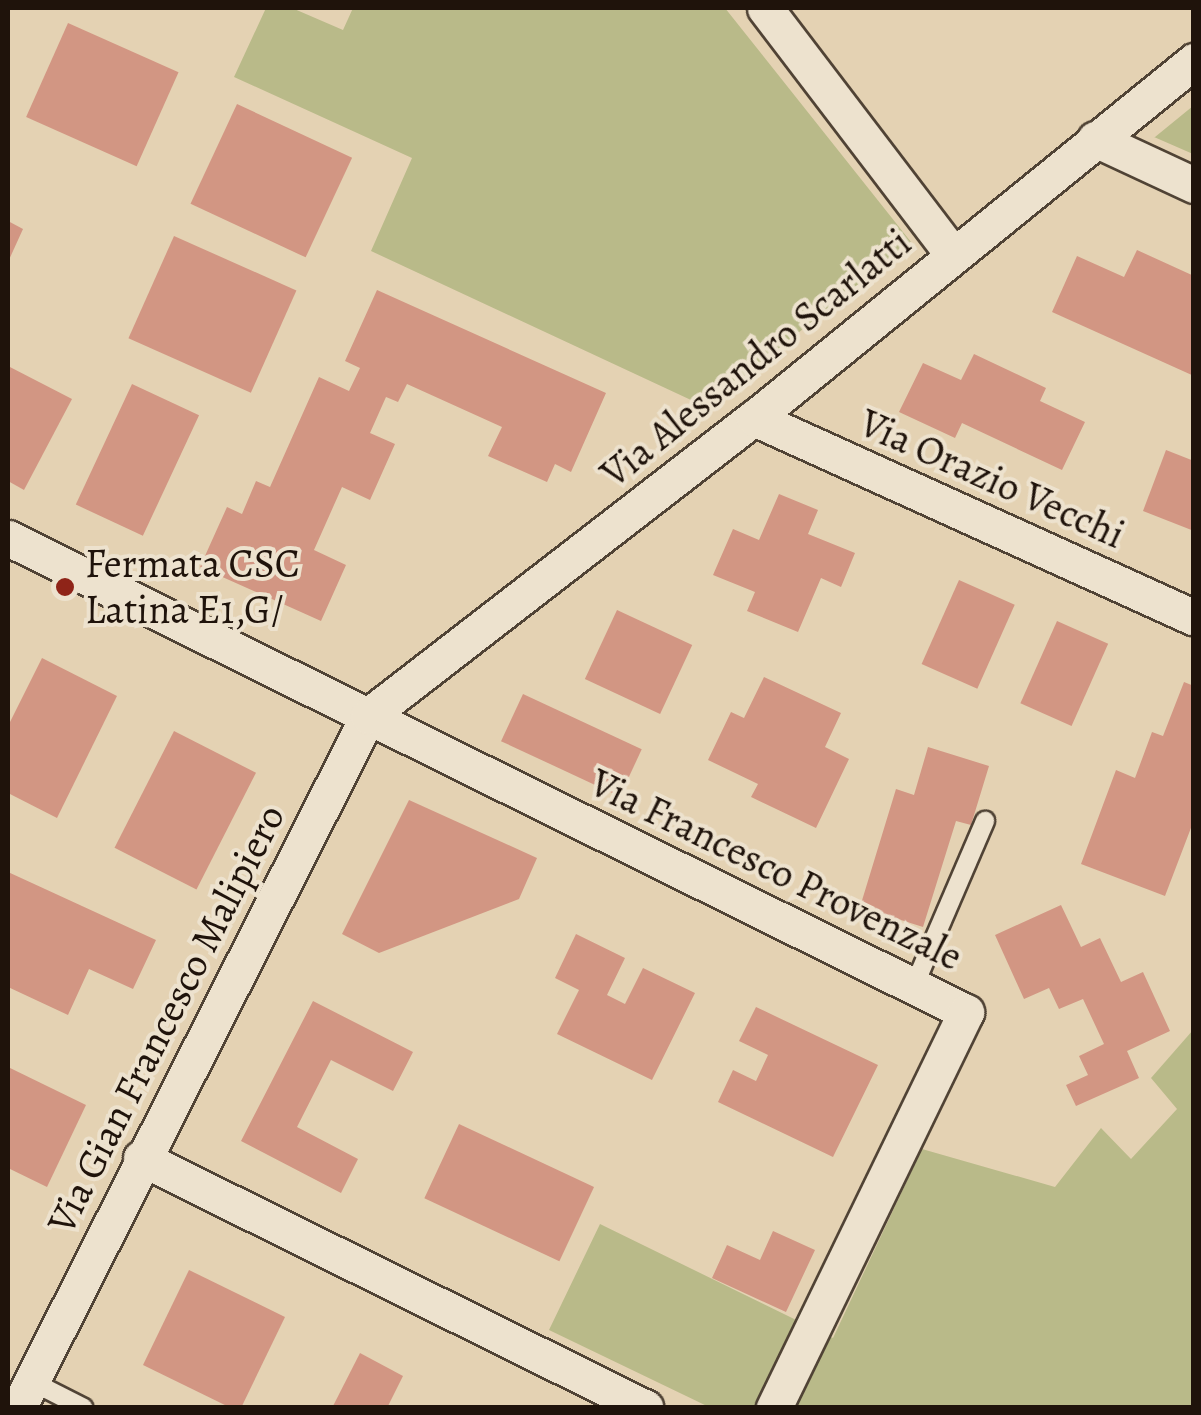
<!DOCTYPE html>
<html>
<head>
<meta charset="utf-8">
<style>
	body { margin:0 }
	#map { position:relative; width:1201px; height:1415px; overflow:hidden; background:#e4d2b3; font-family:Alegreya,serif }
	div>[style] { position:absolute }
	.green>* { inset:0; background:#b9ba89 }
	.building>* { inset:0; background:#d29683; transform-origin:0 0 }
	.roads { filter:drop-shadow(2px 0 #504335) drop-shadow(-2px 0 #504335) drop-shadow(0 2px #504335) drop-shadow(0 -2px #504335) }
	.lane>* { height:18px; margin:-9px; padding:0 9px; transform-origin:9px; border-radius:9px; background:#ede2ce }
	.street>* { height:35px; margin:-17.5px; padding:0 17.5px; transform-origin:17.5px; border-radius:17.5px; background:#ede2ce }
	.dots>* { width:28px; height:28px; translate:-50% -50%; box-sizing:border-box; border:5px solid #ede2ce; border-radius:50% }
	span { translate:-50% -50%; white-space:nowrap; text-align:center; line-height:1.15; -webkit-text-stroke:8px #ede2ce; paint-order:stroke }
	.street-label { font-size:40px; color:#1f130b }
	.poi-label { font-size:40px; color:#1f130b }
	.left { translate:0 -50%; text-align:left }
	.frame { position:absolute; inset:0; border:10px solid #1f130b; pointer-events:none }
</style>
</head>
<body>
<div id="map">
	<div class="green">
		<i style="clip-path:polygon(266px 8px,292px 8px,343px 30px,353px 8px,725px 8px,911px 242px,706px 407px,371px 251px,412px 158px,234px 77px)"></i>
		<i style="clip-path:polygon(1193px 106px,1193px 154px,1154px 137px,1155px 137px)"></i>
		<i style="clip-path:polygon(1193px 1030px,1193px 1407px,709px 1407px,549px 1330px,600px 1224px,833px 1338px,922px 1149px,1055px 1187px,1101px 1128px,1131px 1159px,1177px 1109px,1151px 1078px)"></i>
	</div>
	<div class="building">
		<i style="left:68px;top:23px;width:121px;height:103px;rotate:24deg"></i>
		<i style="left:237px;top:104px;width:127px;height:110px;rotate:25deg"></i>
		<i style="clip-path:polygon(8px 221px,23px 229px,8px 262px)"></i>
		<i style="left:174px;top:236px;width:134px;height:112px;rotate:24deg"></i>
		<i style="clip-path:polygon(1137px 250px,1194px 276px,1194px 376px,1052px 312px,1077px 256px,1124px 277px)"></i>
		<i style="clip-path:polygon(377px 290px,606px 393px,571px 472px,555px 464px,547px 482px,488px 456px,502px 427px,407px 384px,398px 402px,386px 397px,370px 433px,395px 444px,370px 500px,342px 487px,314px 550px,346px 565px,321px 621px,200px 567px,227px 507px,242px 514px,256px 481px,270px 487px,319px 377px,349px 391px,360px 368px,345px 361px)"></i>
		<i style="clip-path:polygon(974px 354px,1046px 388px,1040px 401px,1085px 422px,1062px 470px,962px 423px,955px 438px,899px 412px,923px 363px,961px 380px)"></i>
		<i style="clip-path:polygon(8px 366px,72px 399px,24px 490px,8px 481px)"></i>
		<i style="left:132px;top:384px;width:74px;height:133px;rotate:25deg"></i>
		<i style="clip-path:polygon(1166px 450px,1194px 461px,1194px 531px,1143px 511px)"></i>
		<i style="clip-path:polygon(779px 494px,818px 510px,808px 534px,855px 553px,841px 587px,821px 578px,798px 632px,747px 611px,755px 592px,713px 575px,733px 529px,759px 540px)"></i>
		<i style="left:959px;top:580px;width:61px;height:92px;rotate:24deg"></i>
		<i style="left:617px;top:610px;width:83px;height:76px;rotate:25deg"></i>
		<i style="left:1057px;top:621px;width:56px;height:90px;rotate:24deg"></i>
		<i style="clip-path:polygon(42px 658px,117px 696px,57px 818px,8px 793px,8px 726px)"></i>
		<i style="clip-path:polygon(764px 677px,841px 713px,825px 747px,849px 759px,816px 828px,751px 797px,758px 784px,708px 760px,731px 712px,744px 718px)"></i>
		<i style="clip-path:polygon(1184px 682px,1194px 686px,1194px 820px,1165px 896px,1081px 864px,1116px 770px,1135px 778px,1152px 732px,1163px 736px)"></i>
		<i style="left:523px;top:694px;width:131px;height:52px;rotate:25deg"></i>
		<i style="left:174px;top:731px;width:92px;height:131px;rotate:27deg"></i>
		<i style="clip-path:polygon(928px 747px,989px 766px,971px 825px,956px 821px,923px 927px,860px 907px,896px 789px,914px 795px)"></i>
		<i style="clip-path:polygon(409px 800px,537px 858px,519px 899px,379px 953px,342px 934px)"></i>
		<i style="clip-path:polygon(8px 872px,156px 940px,133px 989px,89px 969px,68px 1015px,8px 987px)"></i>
		<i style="clip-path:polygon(1061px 905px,1081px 947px,1100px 938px,1121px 982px,1143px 972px,1170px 1031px,1127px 1051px,1139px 1078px,1076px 1106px,1066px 1085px,1088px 1075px,1079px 1056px,1104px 1044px,1083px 999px,1059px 1009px,1049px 988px,1024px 999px,995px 935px)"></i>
		<i style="clip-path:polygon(576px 934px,625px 958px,607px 995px,625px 1004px,643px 968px,695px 993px,652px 1080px,557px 1034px,579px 990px,555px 978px)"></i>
		<i style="clip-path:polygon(313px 1001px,413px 1052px,393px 1091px,331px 1060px,297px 1127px,358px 1159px,341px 1193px,241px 1141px)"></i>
		<i style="clip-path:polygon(756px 1007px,878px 1065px,833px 1157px,718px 1102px,733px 1070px,756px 1081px,768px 1055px,739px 1041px)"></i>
		<i style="clip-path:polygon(8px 1067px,86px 1105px,47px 1187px,8px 1168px)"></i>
		<i style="left:459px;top:1124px;width:149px;height:82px;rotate:25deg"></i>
		<i style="clip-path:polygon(773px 1231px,815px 1250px,786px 1312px,712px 1278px,727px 1245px,760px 1260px)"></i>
		<i style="clip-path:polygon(189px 1270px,285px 1317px,241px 1408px,231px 1408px,143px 1365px)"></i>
		<i style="clip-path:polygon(360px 1353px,403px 1376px,387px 1408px,332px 1408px)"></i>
	</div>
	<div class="roads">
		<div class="lane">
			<i style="left:914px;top:986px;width:180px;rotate:-66.7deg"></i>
			<i style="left:31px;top:1381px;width:59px;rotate:27deg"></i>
		</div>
		<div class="street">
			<i style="left:765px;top:8px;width:310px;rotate:52.7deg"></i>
			<i style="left:1095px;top:139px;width:109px;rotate:24.9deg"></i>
			<i style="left:754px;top:418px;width:483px;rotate:24.4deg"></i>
			<i style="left:8px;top:538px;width:1069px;rotate:26.33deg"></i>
			<i style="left:966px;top:1012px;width:440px;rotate:115.9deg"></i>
			<i style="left:141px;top:1158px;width:563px;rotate:26.34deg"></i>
			<i style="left:18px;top:1408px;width:775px;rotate:-63.17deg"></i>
			<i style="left:368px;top:716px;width:488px;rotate:-37.7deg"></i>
			<i style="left:754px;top:418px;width:567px;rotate:-39.05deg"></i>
		</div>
	</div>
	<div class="dots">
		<i style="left:65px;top:587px;background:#8f2418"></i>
	</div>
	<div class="street-label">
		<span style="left:756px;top:358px;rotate:-39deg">Via Alessandro Scarlatti</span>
		<span style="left:992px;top:479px;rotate:24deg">Via Orazio Vecchi</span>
		<span style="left:776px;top:870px;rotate:26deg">Via Francesco Provenzale</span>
		<span style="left:166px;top:1019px;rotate:-63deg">Via Gian Francesco Malipiero</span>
	</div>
	<div class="poi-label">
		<span class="left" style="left:85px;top:587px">Fermata CSC<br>Latina E1,G/</span>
	</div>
	<div class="frame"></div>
</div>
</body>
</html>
